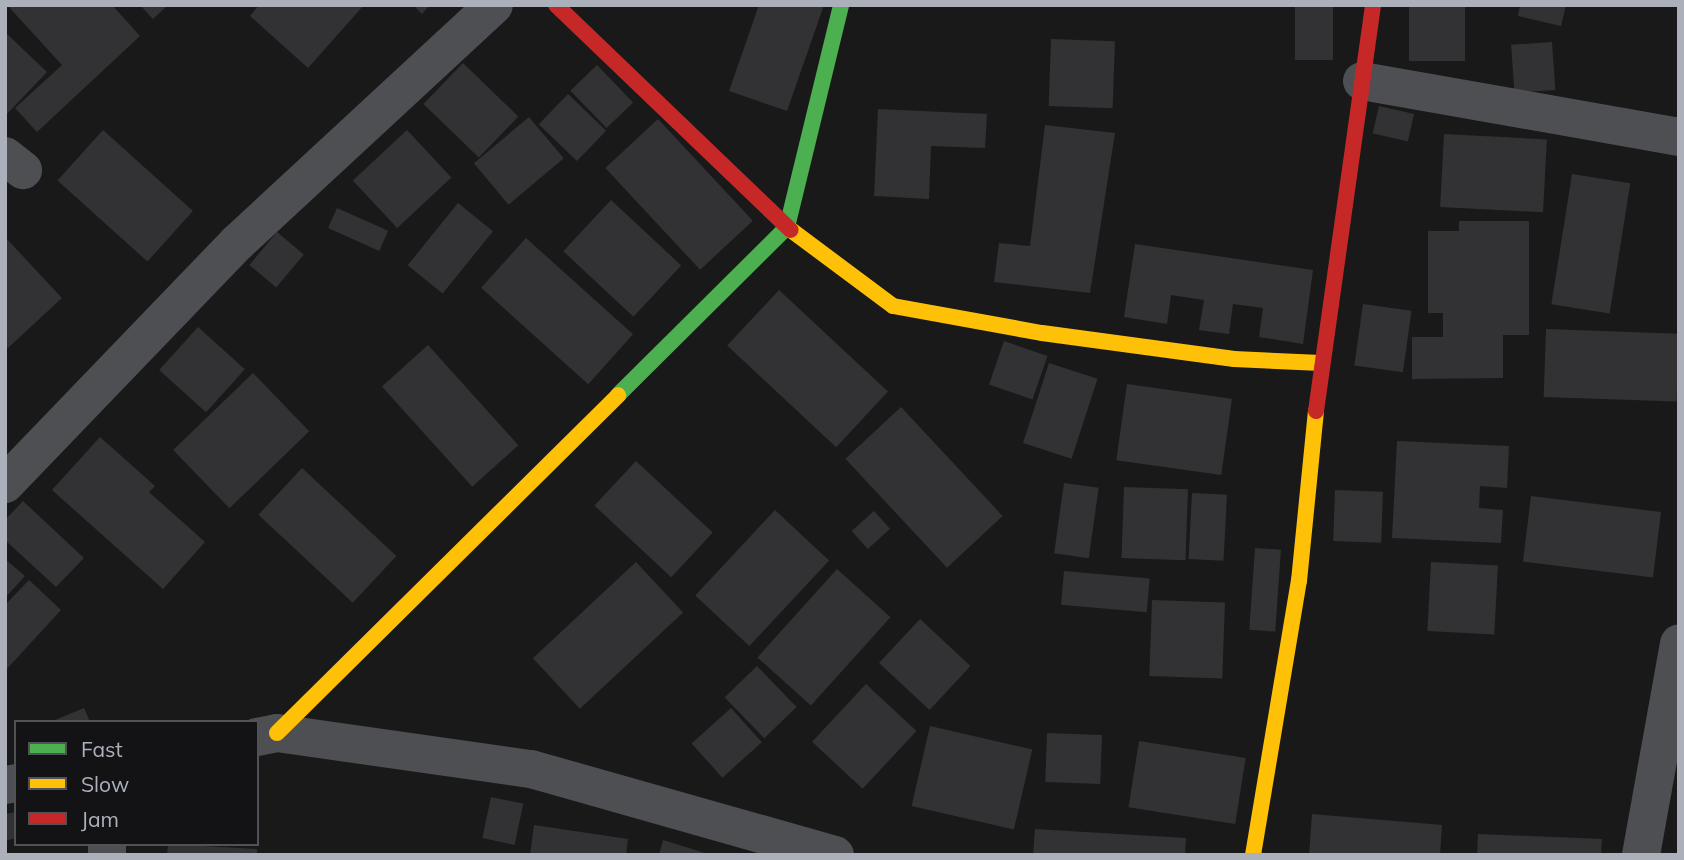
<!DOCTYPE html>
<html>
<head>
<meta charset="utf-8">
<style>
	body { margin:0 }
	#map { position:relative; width:1684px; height:860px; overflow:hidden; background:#19191a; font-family:Mulish,sans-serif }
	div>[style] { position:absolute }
	.building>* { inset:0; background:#323234; transform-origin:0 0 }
	.street>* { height:38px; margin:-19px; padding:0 19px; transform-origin:19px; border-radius:19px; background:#4d4f53 }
	.fast>* { height:16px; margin:-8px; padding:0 8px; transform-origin:8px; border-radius:8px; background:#4caf50 }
	.slow>* { height:16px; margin:-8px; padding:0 8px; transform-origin:8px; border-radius:8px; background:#ffc107 }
	.jam>* { height:16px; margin:-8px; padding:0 8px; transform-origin:8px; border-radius:8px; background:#c62828 }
	span { translate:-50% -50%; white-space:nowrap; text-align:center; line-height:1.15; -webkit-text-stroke:5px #131316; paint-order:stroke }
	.frame { position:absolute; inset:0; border:7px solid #abb0ba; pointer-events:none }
	.legend { position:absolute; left:14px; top:720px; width:245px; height:126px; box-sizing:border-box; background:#131316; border:2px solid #505258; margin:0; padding:9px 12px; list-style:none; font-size:21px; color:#abb0ba }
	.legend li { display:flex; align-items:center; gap:14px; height:35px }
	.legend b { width:35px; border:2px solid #505258 }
</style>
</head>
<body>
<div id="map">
	<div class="building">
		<i style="clip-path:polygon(7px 5px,112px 5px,140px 36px,37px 132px,15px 108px,62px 65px)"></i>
		<i style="clip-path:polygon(140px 5px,168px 5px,153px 19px)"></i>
		<i style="clip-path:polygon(259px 5px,364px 5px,308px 68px,250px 16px)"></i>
		<i style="clip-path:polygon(413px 5px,430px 5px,422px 14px)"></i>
		<i style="clip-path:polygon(759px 5px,824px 5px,787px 111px,729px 91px)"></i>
		<i style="left:1295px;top:5px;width:38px;height:55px"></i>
		<i style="left:1409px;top:5px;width:56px;height:56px"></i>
		<i style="clip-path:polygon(1520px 5px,1566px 5px,1561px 26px,1518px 16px)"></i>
		<i style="clip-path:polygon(5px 32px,47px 72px,5px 116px)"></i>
		<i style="left:1051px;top:39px;width:64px;height:67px;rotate:2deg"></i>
		<i style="left:1552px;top:42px;width:48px;height:41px;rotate:86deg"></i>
		<i style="left:463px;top:63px;width:77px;height:57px;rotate:44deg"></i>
		<i style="left:597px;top:65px;width:52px;height:37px;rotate:46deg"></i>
		<i style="left:568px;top:94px;width:53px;height:42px;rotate:44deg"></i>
		<i style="left:1379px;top:106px;width:36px;height:28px;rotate:13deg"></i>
		<i style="clip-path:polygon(878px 109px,987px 114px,985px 148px,931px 146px,929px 199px,874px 196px)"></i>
		<i style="left:529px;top:117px;width:54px;height:72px;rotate:50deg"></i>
		<i style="left:658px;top:119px;width:139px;height:72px;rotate:47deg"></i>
		<i style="clip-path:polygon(1045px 125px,1115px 133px,1090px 293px,994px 282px,999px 243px,1030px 246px)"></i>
		<i style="left:103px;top:130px;width:121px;height:68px;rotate:42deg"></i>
		<i style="left:407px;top:130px;width:65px;height:74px;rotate:47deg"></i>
		<i style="left:1444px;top:134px;width:103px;height:73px;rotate:3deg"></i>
		<i style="left:1572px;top:174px;width:59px;height:132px;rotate:9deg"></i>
		<i style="left:611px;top:200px;width:96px;height:70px;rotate:43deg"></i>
		<i style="left:458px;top:203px;width:45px;height:80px;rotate:39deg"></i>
		<i style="left:337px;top:208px;width:56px;height:22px;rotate:24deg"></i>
		<i style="clip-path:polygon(1459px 221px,1529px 221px,1529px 335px,1503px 335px,1503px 378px,1412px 379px,1412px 337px,1443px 337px,1443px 313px,1428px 313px,1428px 231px,1459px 231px)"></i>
		<i style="left:277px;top:232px;width:35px;height:43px;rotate:40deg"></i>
		<i style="clip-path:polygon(5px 237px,62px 298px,8px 348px,5px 345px)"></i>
		<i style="left:526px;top:238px;width:144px;height:67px;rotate:42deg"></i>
		<i style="clip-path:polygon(1135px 244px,1313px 270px,1303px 344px,1259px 337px,1263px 308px,1233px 304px,1229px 334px,1199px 330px,1204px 300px,1171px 295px,1167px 324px,1124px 317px)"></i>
		<i style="left:779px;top:290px;width:149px;height:76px;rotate:43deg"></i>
		<i style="left:1363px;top:304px;width:49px;height:62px;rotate:8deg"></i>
		<i style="left:198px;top:327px;width:63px;height:58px;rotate:42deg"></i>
		<i style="left:1546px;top:329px;width:133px;height:68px;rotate:2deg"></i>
		<i style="left:1004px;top:341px;width:46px;height:46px;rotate:19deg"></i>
		<i style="left:428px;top:345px;width:135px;height:62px;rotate:48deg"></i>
		<i style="left:1049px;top:363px;width:51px;height:84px;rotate:18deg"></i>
		<i style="left:253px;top:373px;width:81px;height:111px;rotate:46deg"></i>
		<i style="left:1127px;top:384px;width:106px;height:77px;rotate:8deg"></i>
		<i style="left:901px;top:407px;width:149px;height:76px;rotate:47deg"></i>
		<i style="clip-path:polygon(100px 437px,155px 486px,149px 492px,205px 542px,163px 589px,52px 490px)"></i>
		<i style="clip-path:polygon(1397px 441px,1509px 446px,1507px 488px,1480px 486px,1479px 508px,1503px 510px,1501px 543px,1392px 538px)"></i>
		<i style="left:636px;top:461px;width:105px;height:61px;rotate:43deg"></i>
		<i style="left:302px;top:468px;width:129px;height:64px;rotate:43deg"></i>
		<i style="left:1064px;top:483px;width:35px;height:71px;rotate:8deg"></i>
		<i style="left:1124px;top:487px;width:64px;height:71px;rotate:2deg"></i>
		<i style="left:1335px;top:490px;width:48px;height:51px;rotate:2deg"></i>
		<i style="left:1192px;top:493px;width:35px;height:66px;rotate:3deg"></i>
		<i style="left:1531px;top:496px;width:131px;height:66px;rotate:7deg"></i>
		<i style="clip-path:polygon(23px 501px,84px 558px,56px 587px,5px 540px,5px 520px)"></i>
		<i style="left:775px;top:510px;width:74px;height:117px;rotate:43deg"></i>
		<i style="left:874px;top:511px;width:24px;height:30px;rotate:48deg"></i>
		<i style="left:1255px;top:548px;width:26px;height:82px;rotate:4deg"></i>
		<i style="clip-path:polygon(5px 559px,25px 576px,5px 598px)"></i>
		<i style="left:636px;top:562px;width:69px;height:141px;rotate:47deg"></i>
		<i style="left:1431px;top:562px;width:67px;height:69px;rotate:3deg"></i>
		<i style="left:837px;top:569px;width:72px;height:119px;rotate:42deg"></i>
		<i style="left:1064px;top:571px;width:86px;height:34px;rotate:5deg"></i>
		<i style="clip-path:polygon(29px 580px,61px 610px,5px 671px,5px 605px)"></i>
		<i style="left:1152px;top:600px;width:73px;height:76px;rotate:2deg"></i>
		<i style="left:920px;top:619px;width:69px;height:60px;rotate:43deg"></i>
		<i style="left:757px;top:666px;width:57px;height:45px;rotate:46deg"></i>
		<i style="left:866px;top:684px;width:69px;height:79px;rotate:43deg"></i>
		<i style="clip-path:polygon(84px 708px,90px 722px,50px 722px)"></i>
		<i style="left:731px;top:708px;width:46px;height:53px;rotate:48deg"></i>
		<i style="left:930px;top:726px;width:105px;height:82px;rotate:13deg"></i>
		<i style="left:1047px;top:733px;width:55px;height:49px;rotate:2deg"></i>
		<i style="left:1139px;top:741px;width:108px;height:67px;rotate:9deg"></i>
		<i style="left:491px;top:797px;width:33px;height:42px;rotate:12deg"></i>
		<i style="clip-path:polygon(16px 812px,16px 838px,5px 841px,5px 814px)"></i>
		<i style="clip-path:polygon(1312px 814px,1442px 825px,1440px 855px,1309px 855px)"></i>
		<i style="clip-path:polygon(534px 825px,628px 839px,626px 855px,530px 855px)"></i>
		<i style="clip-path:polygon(1035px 829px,1186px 838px,1185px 855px,1033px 855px)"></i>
		<i style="clip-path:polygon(1478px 834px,1602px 839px,1601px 855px,1477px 855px)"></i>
		<i style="clip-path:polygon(663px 840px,708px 854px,708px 855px,659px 855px)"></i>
		<i style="clip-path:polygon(168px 844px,257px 849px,257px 855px,167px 855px)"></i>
	</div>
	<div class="street">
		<i style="left:1362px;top:81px;width:322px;rotate:10deg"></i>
		<i style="left:5px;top:156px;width:23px;rotate:38deg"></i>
		<i style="left:5px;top:484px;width:335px;rotate:-46.1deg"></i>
		<i style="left:237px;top:243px;width:350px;rotate:-42.8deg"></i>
		<i style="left:257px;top:737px;width:20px;rotate:-11deg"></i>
		<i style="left:277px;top:733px;width:257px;rotate:8.1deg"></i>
		<i style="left:531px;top:769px;width:316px;rotate:15.8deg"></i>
		<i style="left:5px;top:785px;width:11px;rotate:-10deg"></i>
		<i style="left:107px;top:855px;width:11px;rotate:-90deg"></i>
		<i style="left:1641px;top:855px;width:215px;rotate:-79.8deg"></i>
	</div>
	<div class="fast">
		<i style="left:618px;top:395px;width:238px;rotate:-44.8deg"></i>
		<i style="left:787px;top:227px;width:228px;rotate:-76.3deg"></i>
	</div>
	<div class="slow">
		<i style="left:791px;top:230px;width:127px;rotate:36.7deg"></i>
		<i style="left:893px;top:306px;width:151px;rotate:10.3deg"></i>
		<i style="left:1042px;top:333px;width:194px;rotate:7.7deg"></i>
		<i style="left:1234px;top:359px;width:87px;rotate:2.6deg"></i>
		<i style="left:277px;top:733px;width:480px;rotate:-44.7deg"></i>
		<i style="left:1253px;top:855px;width:278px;rotate:-80.5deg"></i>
		<i style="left:1299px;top:581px;width:171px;rotate:-84.3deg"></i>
	</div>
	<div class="jam">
		<i style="left:556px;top:5px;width:325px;rotate:43.8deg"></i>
		<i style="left:1316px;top:411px;width:410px;rotate:-82deg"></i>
	</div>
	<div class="frame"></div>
	<ul class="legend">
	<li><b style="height:9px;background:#4caf50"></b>Fast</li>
	<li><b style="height:9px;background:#ffc107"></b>Slow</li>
	<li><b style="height:9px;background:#c62828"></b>Jam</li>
	</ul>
</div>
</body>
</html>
